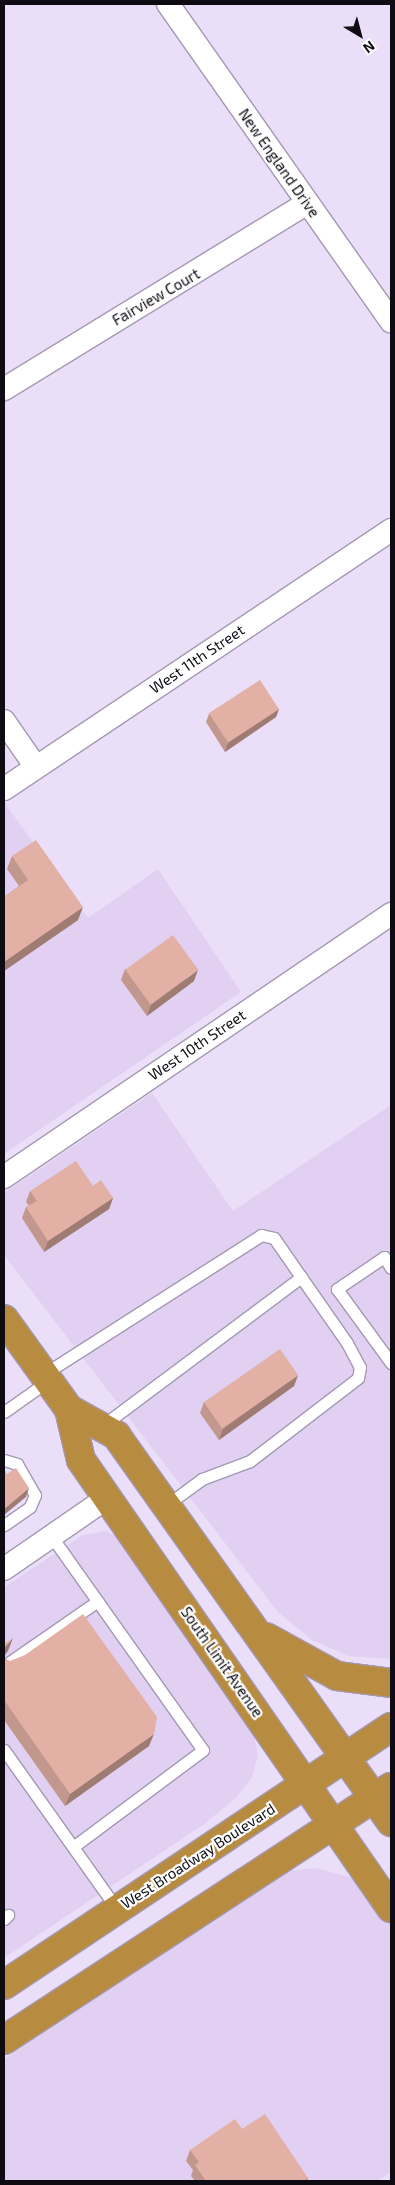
<!DOCTYPE html>
<html>
<head>
<meta charset="utf-8">
<style>
	body { margin:0 }
	#map { position:relative; width:395px; height:2185px; overflow:hidden; background:#ebdef9; font-family:"Exo 2",sans-serif }
	div>[style] { position:absolute }
	.built>* { inset:0; background:#e1d0f2 }
	.roads { filter:drop-shadow(1px 0 #a598b2) drop-shadow(-1px 0 #a598b2) drop-shadow(0 1px #a598b2) drop-shadow(0 -1px #a598b2) }
	.lane>* { height:11px; margin:-5.5px; padding:0 5.5px; transform-origin:5.5px; border-radius:5.5px; background:#fff }
	.street>* { height:22px; margin:-11px; padding:0 11px; transform-origin:11px; border-radius:11px; background:#fff }
	.highway>* { height:28px; margin:-14px; padding:0 14px; transform-origin:14px; border-radius:14px; background:#b78c40 }
	.wall>* { inset:0; background:#c2978d }
	.shaded-wall>* { inset:0; background:#9e7b73 }
	.building>* { inset:0; background:#e2b0a4; transform-origin:0 0 }
	span { translate:-50% -50%; white-space:nowrap; text-align:center; line-height:1.15; -webkit-text-stroke:4.5px #fff; paint-order:stroke }
	.street-label { font-size:15px; color:#0f0b13 }
	.frame { position:absolute; inset:0; border:5px solid #0f0b13; pointer-events:none }
	.north { position:absolute; left:335px; top:10px; width:50px; height:50px; -webkit-text-stroke:4px #fff; paint-order:stroke; rotate:143deg; font-size:14px; font-weight:700; line-height:20px; text-align:center; color:#0f0b13 }
	.north::after { content:''; display:block; margin:auto; width:18px; height:22px; background:#0f0b13; clip-path:polygon(50% 0,100% 100%,50% 72%,0 100%) }
</style>
</head>
<body>
<div id="map">
	<div class="built">
		<i style="clip-path:polygon(4px 802px,88px 918px,158px 869px,241px 992px,4px 1154px)"></i>
		<i style="clip-path:polygon(152px 1093px,233px 1211px,391px 1105px,391px 1659px,348px 1656px,312px 1640px,278px 1612px,4px 1255px,4px 1193px)"></i>
		<i style="clip-path:polygon(106px 1531px,119px 1538px,253px 1731px,258px 1755px,252px 1777px,236px 1798px,204px 1824px,4px 1958px,4px 1587px,83px 1535px)"></i>
		<i style="clip-path:polygon(316px 1868px,357px 1879px,391px 1917px,391px 2172px,377px 2181px,4px 2181px,4px 2059px,283px 1871px)"></i>
	</div>
	<div class="roads">
		<div class="lane">
			<i style="left:391px;top:1268px;width:13px;rotate:-122deg"></i>
			<i style="left:384px;top:1257px;width:57px;rotate:145.8deg"></i>
			<i style="left:337px;top:1289px;width:92px;rotate:53.9deg"></i>
			<i style="left:44px;top:1374px;width:258px;rotate:-32.6deg"></i>
			<i style="left:261px;top:1235px;width:13px;rotate:13deg"></i>
			<i style="left:274px;top:1238px;width:47px;rotate:55.3deg"></i>
			<i style="left:4px;top:1412px;width:54px;rotate:-35.2deg"></i>
			<i style="left:102px;top:1426px;width:249px;rotate:-36.8deg"></i>
			<i style="left:301px;top:1277px;width:80px;rotate:55.1deg"></i>
			<i style="left:347px;top:1343px;width:27px;rotate:62deg"></i>
			<i style="left:360px;top:1367px;width:11px;rotate:100deg"></i>
			<i style="left:358px;top:1378px;width:136px;rotate:142.5deg"></i>
			<i style="left:250px;top:1461px;width:51px;rotate:159.4deg"></i>
			<i style="left:202px;top:1479px;width:42px;rotate:143.7deg"></i>
			<i style="left:4px;top:1460px;width:14px;rotate:17deg"></i>
			<i style="left:17px;top:1464px;width:36px;rotate:60deg"></i>
			<i style="left:35px;top:1495px;width:13px;rotate:113deg"></i>
			<i style="left:30px;top:1507px;width:32px;rotate:145deg"></i>
			<i style="left:52px;top:1537px;width:261px;rotate:54.7deg"></i>
			<i style="left:203px;top:1750px;width:162px;rotate:143.3deg"></i>
			<i style="left:4px;top:1666px;width:114px;rotate:-34.7deg"></i>
			<i style="left:4px;top:1750px;width:195px;rotate:54.6deg"></i>
			<i style="left:4px;top:1919px;width:6px;rotate:-45deg"></i>
		</div>
		<div class="street">
			<i style="left:168px;top:4px;width:388px;rotate:54.9deg"></i>
			<i style="left:4px;top:389px;width:356px;rotate:-31.5deg"></i>
			<i style="left:4px;top:721px;width:56px;rotate:55.2deg"></i>
			<i style="left:4px;top:789px;width:466px;rotate:-33.8deg"></i>
			<i style="left:4px;top:1177px;width:468px;rotate:-34.2deg"></i>
			<i style="left:4px;top:1569px;width:125px;rotate:-34.6deg"></i>
		</div>
		<div class="highway">
			<i style="left:4px;top:1319px;width:111px;rotate:54.2deg"></i>
			<i style="left:69px;top:1409px;width:52px;rotate:76.8deg"></i>
			<i style="left:81px;top:1460px;width:545px;rotate:55.32deg"></i>
			<i style="left:69px;top:1409px;width:54px;rotate:29deg"></i>
			<i style="left:116px;top:1435px;width:475px;rotate:54.6deg"></i>
			<i style="left:266px;top:1637px;width:81px;rotate:28.8deg"></i>
			<i style="left:337px;top:1676px;width:54px;rotate:7.4deg"></i>
			<i style="left:4px;top:1985px;width:465px;rotate:-33.7deg"></i>
			<i style="left:4px;top:2040px;width:462px;rotate:-33.2deg"></i>
		</div>
	</div>
	<div class="wall">
		<i style="clip-path:polygon(279px 709px,276px 717px,225px 752px,206px 722px,209px 714px)"></i>
		<i style="clip-path:polygon(12px 856px,78px 920px,4px 971px,4px 897px,19px 886px,7px 869px)"></i>
		<i style="clip-path:polygon(125px 969px,194px 981px,147px 1016px,121px 980px)"></i>
		<i style="clip-path:polygon(93px 1186px,113px 1198px,109px 1209px,44px 1252px,22px 1218px,26px 1207px,29px 1206px,26px 1202px,30px 1191px)"></i>
		<i style="clip-path:polygon(298px 1375px,294px 1386px,219px 1440px,200px 1413px,204px 1402px)"></i>
		<i style="clip-path:polygon(4px 1658px,149px 1746px,65px 1806px,4px 1720px)"></i>
		<i style="clip-path:polygon(242px 2129px,308px 2178px,307px 2181px,195px 2181px,191px 2176px,193px 2170px,186px 2161px,190px 2150px)"></i>
	</div>
	<div class="shaded-wall">
		<i style="clip-path:polygon(279px 709px,276px 717px,225px 752px,228px 743px)"></i>
		<i style="clip-path:polygon(83px 907px,78px 920px,4px 971px,4px 962px)"></i>
		<i style="clip-path:polygon(198px 970px,194px 981px,147px 1016px,151px 1005px)"></i>
		<i style="clip-path:polygon(113px 1198px,109px 1209px,44px 1252px,48px 1241px)"></i>
		<i style="clip-path:polygon(298px 1375px,294px 1386px,219px 1440px,223px 1429px)"></i>
		<i style="clip-path:polygon(29px 1488px,26px 1497px,4px 1515px,4px 1509px)"></i>
		<i style="clip-path:polygon(13px 1638px,8px 1651px,4px 1656px,4px 1648px)"></i>
		<i style="clip-path:polygon(154px 1734px,149px 1746px,65px 1806px,70px 1794px)"></i>
	</div>
	<div class="building">
		<i style="left:260px;top:680px;width:35px;height:61px;rotate:57deg"></i>
		<i style="clip-path:polygon(36px 840px,83px 907px,4px 962px,4px 897px,28px 880px,12px 856px)"></i>
		<i style="left:173px;top:935px;width:43px;height:59px;rotate:54deg"></i>
		<i style="clip-path:polygon(76px 1161px,93px 1186px,101px 1180px,113px 1198px,48px 1241px,26px 1207px,37px 1201px,30px 1191px)"></i>
		<i style="left:280px;top:1349px;width:32px;height:93px;rotate:55deg"></i>
		<i style="clip-path:polygon(16px 1468px,29px 1488px,4px 1509px,4px 1469px,7px 1474px)"></i>
		<i style="clip-path:polygon(83px 1614px,157px 1717px,154px 1734px,70px 1794px,4px 1700px,4px 1658px,10px 1661px,25px 1655px)"></i>
		<i style="clip-path:polygon(13px 1638px,4px 1648px,4px 1644px)"></i>
		<i style="clip-path:polygon(265px 2114px,308px 2178px,303px 2181px,206px 2181px,195px 2165px,199px 2162px,190px 2150px,235px 2119px,242px 2129px)"></i>
	</div>
	<div class="street-label">
		<span style="left:279px;top:163px;rotate:55deg">New England Drive</span>
		<span style="left:156px;top:297px;rotate:-30deg">Fairview Court</span>
		<span style="left:197px;top:659px;rotate:-34deg">West 11th Street</span>
		<span style="left:197px;top:1045px;rotate:-34deg">West 10th Street</span>
		<span style="left:222px;top:1662px;rotate:55deg">South Limit Avenue</span>
		<span style="left:198px;top:1856px;rotate:-33deg">West Broadway Boulevard</span>
	</div>
	<div class="frame"></div>
	<div class="north">N</div>
</div>
</body>
</html>
